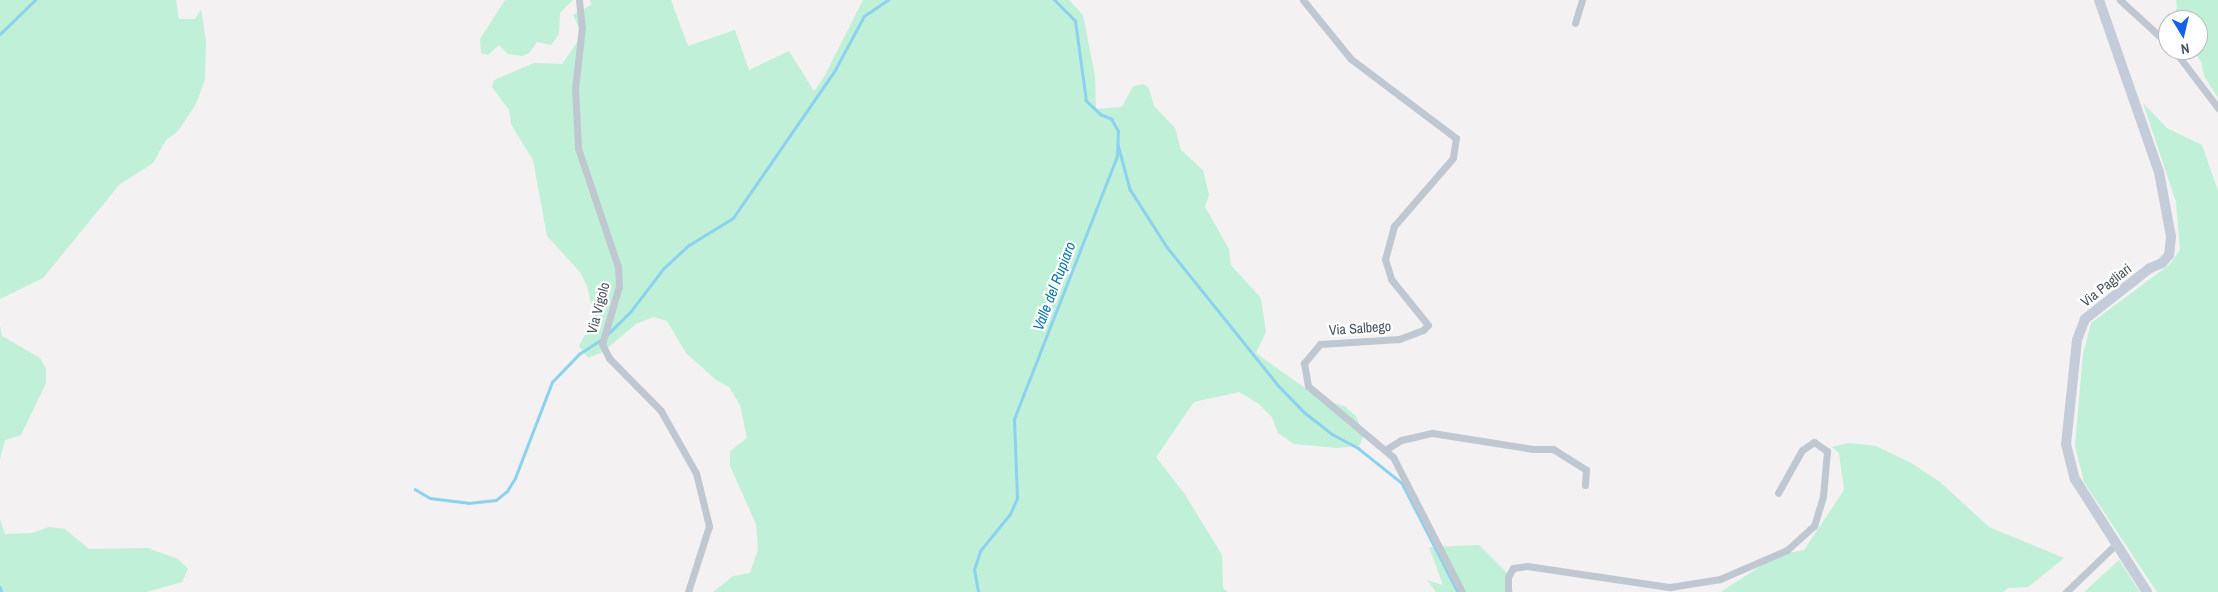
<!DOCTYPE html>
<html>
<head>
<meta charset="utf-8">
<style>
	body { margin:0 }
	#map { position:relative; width:2218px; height:592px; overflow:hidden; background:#f3f1f1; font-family:"Archivo Narrow",sans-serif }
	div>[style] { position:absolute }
	.green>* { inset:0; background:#c0f0d7 }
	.stream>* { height:2.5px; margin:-1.25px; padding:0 1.25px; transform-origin:1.25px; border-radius:1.25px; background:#8cd1ee }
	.street>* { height:7px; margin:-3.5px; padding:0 3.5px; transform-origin:3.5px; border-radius:3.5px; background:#bfc7d0 }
	.secondary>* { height:10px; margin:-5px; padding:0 5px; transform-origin:5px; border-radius:5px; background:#c4ccda }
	span { translate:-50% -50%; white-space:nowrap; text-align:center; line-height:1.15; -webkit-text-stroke:4.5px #fff; paint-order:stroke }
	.street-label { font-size:14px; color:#48525f }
	.water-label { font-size:15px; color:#0a7aa8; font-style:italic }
	.north { position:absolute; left:2158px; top:10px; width:50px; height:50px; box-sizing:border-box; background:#fff; border:1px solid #b6babf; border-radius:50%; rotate:171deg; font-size:14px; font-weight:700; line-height:20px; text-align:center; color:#48525f }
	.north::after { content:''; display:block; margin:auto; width:18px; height:22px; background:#165fe8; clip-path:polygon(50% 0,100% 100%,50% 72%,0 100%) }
</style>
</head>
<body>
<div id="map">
	<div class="green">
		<i style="clip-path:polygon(0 0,176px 0,179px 19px,195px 19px,201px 9px,206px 41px,205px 79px,196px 104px,178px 131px,166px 140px,153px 163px,119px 185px,43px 278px,0 299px)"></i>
		<i style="clip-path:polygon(505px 0,573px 0,560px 13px,559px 34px,551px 45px,537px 42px,529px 53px,522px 56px,508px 54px,499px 45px,488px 55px,481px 53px,480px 39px)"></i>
		<i style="clip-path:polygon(590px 0,671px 0,688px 46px,735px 30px,749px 70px,789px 51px,814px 91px,824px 77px,863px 0,1069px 0,1083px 15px,1095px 76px,1096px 109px,1122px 107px,1133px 86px,1144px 84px,1149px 88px,1154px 106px,1175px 128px,1181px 150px,1203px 170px,1209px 195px,1205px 207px,1229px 249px,1231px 265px,1261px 298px,1266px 332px,1256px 353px,1319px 398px,1344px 406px,1356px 416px,1364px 435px,1359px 446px,1337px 448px,1294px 444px,1278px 433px,1272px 417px,1259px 404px,1239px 392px,1194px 402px,1156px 457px,1184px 493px,1222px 555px,1223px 588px,1228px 592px,713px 592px,733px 576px,750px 573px,758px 549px,756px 524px,730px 466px,730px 451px,747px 438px,740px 405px,729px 387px,716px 380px,686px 353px,667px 321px,653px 317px,636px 324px,603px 352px,588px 358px,579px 346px,594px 317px,587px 286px,580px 272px,547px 236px,533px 160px,511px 124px,509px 110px,492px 87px,494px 80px,534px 63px,562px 64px,578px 41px,579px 28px,573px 15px,591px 5px)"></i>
		<i style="clip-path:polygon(2176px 0,2218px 0,2218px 98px,2204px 76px,2201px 61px,2191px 50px,2198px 50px,2198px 20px,2171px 20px,2177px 8px)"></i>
		<i style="clip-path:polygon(2143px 103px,2167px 128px,2202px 145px,2218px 191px,2218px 592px,2157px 592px,2084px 482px,2075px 446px,2083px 354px,2091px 323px,2169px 265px,2180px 250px,2176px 202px)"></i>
		<i style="clip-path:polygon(0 325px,2px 336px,40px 358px,46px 369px,46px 383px,21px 435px,5px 440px,0 460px)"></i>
		<i style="clip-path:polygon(1849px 443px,1876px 446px,1913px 464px,1940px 482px,1989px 527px,2064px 558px,2028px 587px,2008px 588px,2003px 592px,1721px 592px,1777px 555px,1804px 550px,1844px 490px,1839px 453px,1832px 447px)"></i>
		<i style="clip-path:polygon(0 519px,5px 534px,33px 533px,48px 527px,65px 529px,89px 549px,148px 548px,178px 559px,188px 569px,182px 582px,147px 592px,0 592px)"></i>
		<i style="clip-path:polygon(1479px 545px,1508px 574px,1513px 592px,1436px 592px,1427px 580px,1443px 585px,1429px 547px)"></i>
		<i style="clip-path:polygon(2119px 560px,2140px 592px,2084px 592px)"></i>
	</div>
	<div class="stream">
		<i style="left:0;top:34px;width:49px;rotate:-44.2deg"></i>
		<i style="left:1118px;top:144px;width:47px;rotate:75.1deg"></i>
		<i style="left:1130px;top:189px;width:69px;rotate:57.5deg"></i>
		<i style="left:1167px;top:247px;width:177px;rotate:51.2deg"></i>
		<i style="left:1278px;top:385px;width:37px;rotate:46deg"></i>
		<i style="left:1304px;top:412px;width:36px;rotate:38deg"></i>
		<i style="left:1332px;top:434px;width:30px;rotate:28deg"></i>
		<i style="left:1358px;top:448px;width:56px;rotate:38.5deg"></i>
		<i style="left:1402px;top:483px;width:123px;rotate:62.8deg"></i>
		<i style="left:606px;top:336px;width:35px;rotate:-45deg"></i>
		<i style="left:631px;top:311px;width:53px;rotate:-52.7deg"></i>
		<i style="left:663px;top:269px;width:35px;rotate:-43deg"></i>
		<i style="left:689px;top:245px;width:52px;rotate:-31.5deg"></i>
		<i style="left:733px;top:218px;width:180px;rotate:-55.4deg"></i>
		<i style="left:835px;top:70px;width:61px;rotate:-61.8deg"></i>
		<i style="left:864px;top:16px;width:29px;rotate:-34deg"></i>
		<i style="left:415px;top:489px;width:17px;rotate:31deg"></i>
		<i style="left:430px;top:498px;width:38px;rotate:7deg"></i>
		<i style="left:468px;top:503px;width:28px;rotate:-6deg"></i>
		<i style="left:496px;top:500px;width:14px;rotate:-39deg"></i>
		<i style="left:507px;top:491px;width:15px;rotate:-58deg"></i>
		<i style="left:515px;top:478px;width:103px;rotate:-68.9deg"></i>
		<i style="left:552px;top:382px;width:39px;rotate:-46deg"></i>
		<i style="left:579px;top:354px;width:27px;rotate:-33deg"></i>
		<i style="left:0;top:587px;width:5px;rotate:68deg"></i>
		<i style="left:978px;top:592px;width:22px;rotate:-100deg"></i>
		<i style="left:974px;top:570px;width:20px;rotate:-72deg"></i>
		<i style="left:980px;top:551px;width:48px;rotate:-51deg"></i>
		<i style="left:1010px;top:514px;width:17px;rotate:-66deg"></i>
		<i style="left:1017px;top:498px;width:79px;rotate:-92.2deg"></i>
		<i style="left:1014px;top:419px;width:282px;rotate:-68.6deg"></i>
		<i style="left:1117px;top:156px;width:25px;rotate:-88deg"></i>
		<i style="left:1118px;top:131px;width:14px;rotate:-120deg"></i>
		<i style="left:1111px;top:119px;width:11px;rotate:-158deg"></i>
		<i style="left:1101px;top:115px;width:21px;rotate:-137deg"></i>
		<i style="left:1086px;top:101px;width:81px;rotate:-97.8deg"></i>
		<i style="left:1075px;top:21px;width:30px;rotate:-135deg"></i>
	</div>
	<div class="street">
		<i style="left:579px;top:0;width:27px;rotate:84deg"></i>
		<i style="left:582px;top:27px;width:61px;rotate:96.5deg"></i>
		<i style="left:575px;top:88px;width:60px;rotate:87.1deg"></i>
		<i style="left:578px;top:148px;width:126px;rotate:71.4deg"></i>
		<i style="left:618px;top:267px;width:19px;rotate:87deg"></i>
		<i style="left:619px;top:286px;width:60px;rotate:106.3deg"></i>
		<i style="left:602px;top:344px;width:16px;rotate:63deg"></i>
		<i style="left:609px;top:358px;width:74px;rotate:45.5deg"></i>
		<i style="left:661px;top:411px;width:71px;rotate:60.6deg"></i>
		<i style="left:696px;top:473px;width:55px;rotate:76.2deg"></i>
		<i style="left:709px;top:526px;width:69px;rotate:107.7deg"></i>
		<i style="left:1303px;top:0;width:76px;rotate:50.9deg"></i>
		<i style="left:1351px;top:59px;width:131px;rotate:37deg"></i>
		<i style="left:1456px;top:138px;width:20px;rotate:99deg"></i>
		<i style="left:1453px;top:158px;width:90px;rotate:130.9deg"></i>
		<i style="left:1394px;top:226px;width:34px;rotate:105deg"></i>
		<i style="left:1385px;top:259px;width:21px;rotate:73deg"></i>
		<i style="left:1391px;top:279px;width:59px;rotate:51.2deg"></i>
		<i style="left:1428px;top:325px;width:7px;rotate:135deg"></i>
		<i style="left:1423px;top:330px;width:26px;rotate:159deg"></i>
		<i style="left:1399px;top:339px;width:79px;rotate:176.4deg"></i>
		<i style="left:1320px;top:344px;width:25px;rotate:130deg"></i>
		<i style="left:1304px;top:363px;width:23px;rotate:80deg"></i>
		<i style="left:1308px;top:386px;width:111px;rotate:39.9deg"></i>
		<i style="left:1393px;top:457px;width:152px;rotate:62.9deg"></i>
		<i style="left:2120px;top:0;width:65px;rotate:42.5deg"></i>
		<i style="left:1575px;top:23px;width:24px;rotate:-73deg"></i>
		<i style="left:2174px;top:50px;width:73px;rotate:52.8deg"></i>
		<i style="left:1385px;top:450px;width:19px;rotate:-32deg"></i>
		<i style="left:1401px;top:440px;width:32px;rotate:-13deg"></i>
		<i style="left:1432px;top:433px;width:102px;rotate:9deg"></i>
		<i style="left:1533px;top:449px;width:20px"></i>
		<i style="left:1553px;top:449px;width:39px;rotate:32deg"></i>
		<i style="left:1586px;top:470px;width:15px;rotate:94deg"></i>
		<i style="left:1508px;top:592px;width:15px;rotate:-90deg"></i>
		<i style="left:1508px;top:577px;width:10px;rotate:-61deg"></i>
		<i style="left:1513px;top:568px;width:14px;rotate:-8deg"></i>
		<i style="left:1527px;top:566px;width:145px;rotate:8.4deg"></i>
		<i style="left:1670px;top:587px;width:51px;rotate:-9.1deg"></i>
		<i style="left:1720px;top:579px;width:73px;rotate:-23.4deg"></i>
		<i style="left:1787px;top:550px;width:36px;rotate:-42deg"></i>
		<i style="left:1814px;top:526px;width:31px;rotate:-73deg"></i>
		<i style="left:1823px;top:496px;width:45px;rotate:-84.9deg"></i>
		<i style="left:1827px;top:451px;width:16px;rotate:-145deg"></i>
		<i style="left:1814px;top:442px;width:14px;rotate:146deg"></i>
		<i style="left:1802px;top:450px;width:49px;rotate:119.2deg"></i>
		<i style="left:2066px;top:592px;width:69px;rotate:-43.8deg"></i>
	</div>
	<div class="secondary">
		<i style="left:2099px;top:0;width:182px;rotate:70.8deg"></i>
		<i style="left:2159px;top:172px;width:66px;rotate:79.5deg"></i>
		<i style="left:2171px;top:237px;width:18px;rotate:96deg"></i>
		<i style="left:2169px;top:255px;width:11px;rotate:131deg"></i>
		<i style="left:2162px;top:263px;width:13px;rotate:157deg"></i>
		<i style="left:2150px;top:268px;width:83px;rotate:141.9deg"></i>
		<i style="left:2085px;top:319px;width:22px;rotate:111deg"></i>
		<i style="left:2077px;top:340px;width:105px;rotate:96deg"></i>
		<i style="left:2066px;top:444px;width:36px;rotate:76deg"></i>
		<i style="left:2075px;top:479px;width:134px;rotate:57.5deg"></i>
	</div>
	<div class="street-label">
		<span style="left:2106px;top:285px;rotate:-38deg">Via Pagliari</span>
		<span style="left:598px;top:308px;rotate:-75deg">Via Vigolo</span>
		<span style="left:1360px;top:328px;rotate:-4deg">Via Salbego</span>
	</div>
	<div class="water-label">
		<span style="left:1054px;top:286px;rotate:-69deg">Valle del Rupiaro</span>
	</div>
	<div class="north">N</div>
</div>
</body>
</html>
